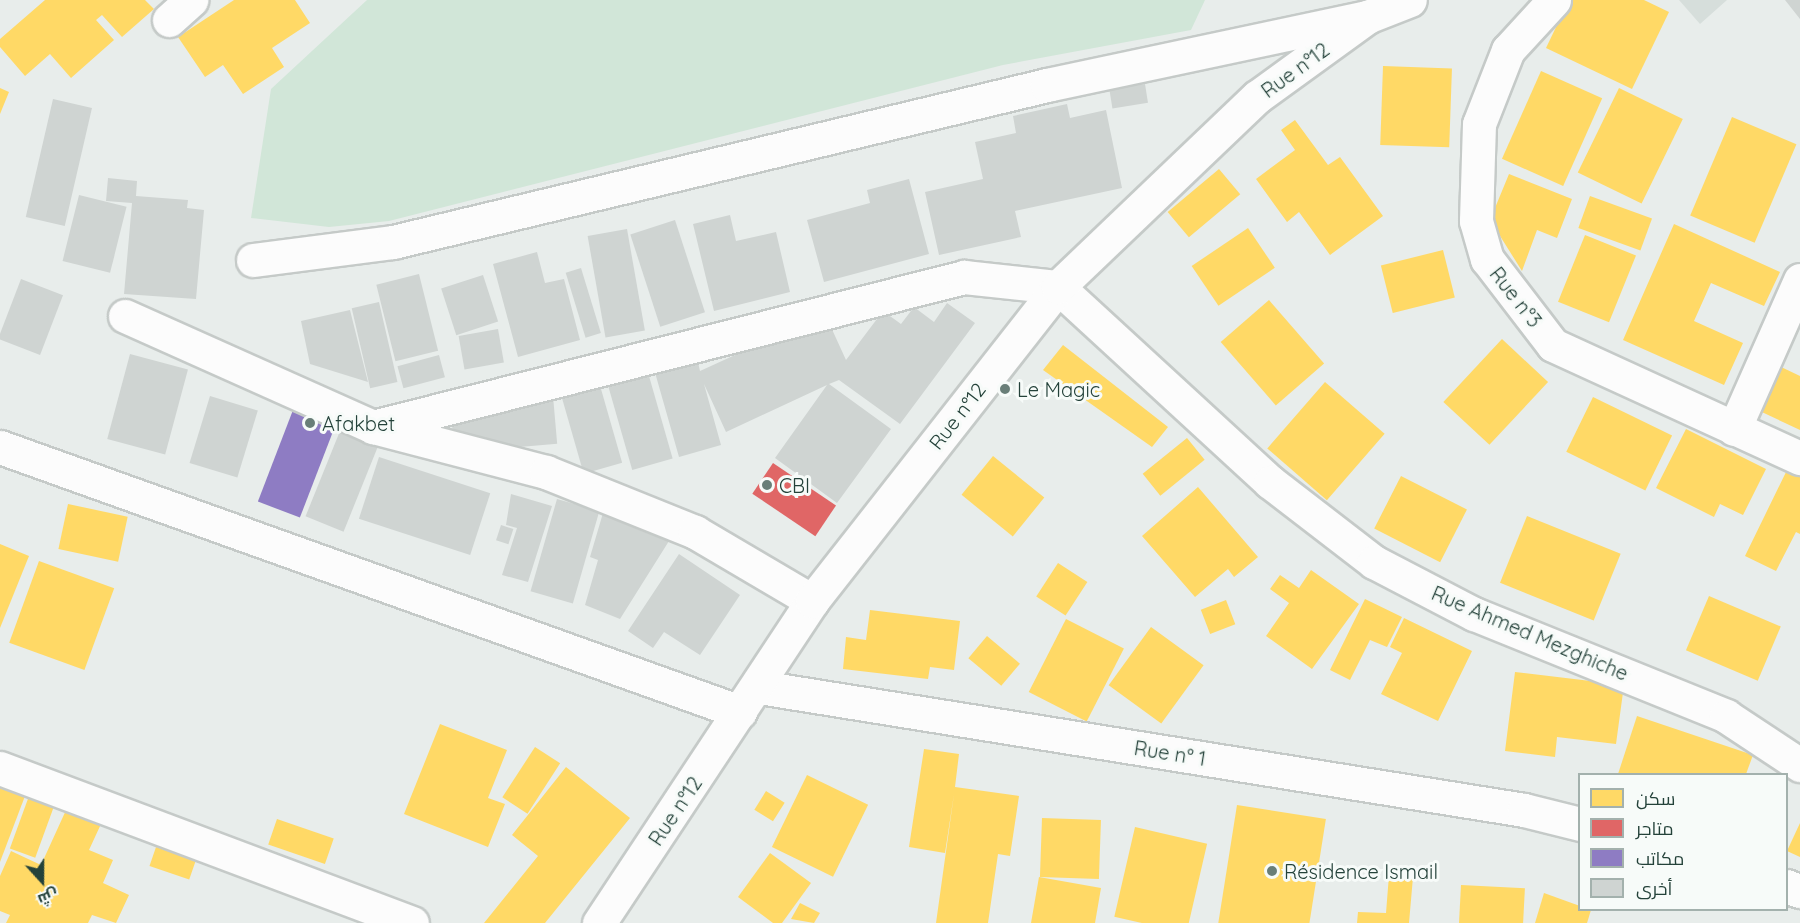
<!DOCTYPE html>
<html>
<head>
<meta charset="utf-8">
<style>
	body { margin:0 }
	#map { position:relative; width:1800px; height:923px; overflow:hidden; background:#e8edeb; font-family:Quicksand,Cairo,sans-serif }
	div>[style] { position:absolute }
	.built>* { inset:0; background:#d6dedb }
	.green>* { inset:0; background:#d1e6d8 }
	.homes>* { inset:0; background:#ffd966; transform-origin:0 0 }
	.shops>* { inset:0; background:#e06666; transform-origin:0 0 }
	.offices>* { inset:0; background:#8e7cc3; transform-origin:0 0 }
	.building>* { inset:0; background:#cfd4d2; transform-origin:0 0 }
	.roads { filter:drop-shadow(2px 0 #c5cac8) drop-shadow(-2px 0 #c5cac8) drop-shadow(0 2px #c5cac8) drop-shadow(0 -2px #c5cac8) }
	.minor>* { height:33px; margin:-16.5px; padding:0 16.5px; transform-origin:16.5px; border-radius:16.5px; background:#fcfcfc }
	.secondary>* { height:33px; margin:-16.5px; padding:0 16.5px; transform-origin:16.5px; border-radius:16.5px; background:#fcfcfc }
	.dots>* { width:16px; height:16px; translate:-50% -50%; box-sizing:border-box; border:3px solid #f7fbf9; border-radius:50% }
	span { translate:-50% -50%; white-space:nowrap; text-align:center; line-height:1.15; -webkit-text-stroke:6px #f7fbf9; paint-order:stroke }
	.street-label { font-size:20px; color:#24423a }
	.poi-label { font-size:20px; color:#24423a }
	.left { translate:0 -50%; text-align:left }
	.legend { position:absolute; left:1578px; top:773px; width:210px; height:138px; box-sizing:border-box; background:#f7fbf9; border:2px solid #a3b1ad; margin:0; padding:8px 10px; list-style:none; font-size:18px; color:#24423a }
	.legend li { display:flex; align-items:center; gap:12px; height:30px }
	.legend b { width:30px; border:2px solid #a3b1ad }
	.north { position:absolute; left:12px; top:851px; width:60px; height:60px; -webkit-text-stroke:4px #f7fbf9; paint-order:stroke; rotate:159deg; font-size:16px; font-weight:700; line-height:24px; text-align:center; color:#24423a }
	.north::after { content:''; display:block; margin:auto; width:21px; height:27px; background:#24423a; clip-path:polygon(50% 0,100% 100%,50% 72%,0 100%) }
</style>
</head>
<body>
<div id="map">
	<div class="built">
		<i style="clip-path:polygon(1679px 0,1727px 0,1700px 24px)"></i>
	</div>
	<div class="green">
		<i style="clip-path:polygon(367px 0,1205px 0,1191px 30px,1003px 65px,389px 221px,329px 227px,251px 218px,271px 89px)"></i>
	</div>
	<div class="homes">
		<i style="clip-path:polygon(45px 0,145px 0,154px 9px,122px 37px,102px 15px,96px 20px,114px 40px,71px 78px,50px 54px,25px 76px,0 47px,0 39px)"></i>
		<i style="clip-path:polygon(234px 0,295px 0,310px 23px,272px 48px,284px 67px,243px 94px,223px 65px,205px 77px,178px 37px)"></i>
		<i style="clip-path:polygon(1569px 0,1644px 0,1669px 12px,1632px 89px,1546px 48px)"></i>
		<i style="left:1383px;top:66px;width:69px;height:79px;rotate:2deg"></i>
		<i style="left:1541px;top:71px;width:67px;height:96px;rotate:24deg"></i>
		<i style="clip-path:polygon(0 88px,9px 92px,0 114px)"></i>
		<i style="left:1619px;top:88px;width:71px;height:94px;rotate:26deg"></i>
		<i style="left:1732px;top:117px;width:70px;height:107px;rotate:23deg"></i>
		<i style="clip-path:polygon(1295px 120px,1328px 165px,1340px 157px,1383px 216px,1330px 255px,1299px 212px,1287px 222px,1256px 179px,1295px 150px,1281px 130px)"></i>
		<i style="left:1219px;top:169px;width:33px;height:67px;rotate:50deg"></i>
		<i style="clip-path:polygon(1509px 174px,1572px 199px,1557px 238px,1537px 230px,1522px 271px,1490px 220px)"></i>
		<i style="left:1590px;top:196px;width:66px;height:34px;rotate:20deg"></i>
		<i style="clip-path:polygon(1674px 224px,1780px 272px,1764px 306px,1711px 283px,1694px 321px,1743px 343px,1724px 385px,1623px 340px)"></i>
		<i style="left:1248px;top:228px;width:48px;height:68px;rotate:56deg"></i>
		<i style="left:1585px;top:235px;width:55px;height:72px;rotate:22deg"></i>
		<i style="left:1443px;top:250px;width:49px;height:64px;rotate:76deg"></i>
		<i style="left:1269px;top:300px;width:84px;height:64px;rotate:49deg"></i>
		<i style="left:1502px;top:339px;width:63px;height:86px;rotate:43deg"></i>
		<i style="clip-path:polygon(1063px 345px,1168px 427px,1152px 447px,1043px 370px)"></i>
		<i style="clip-path:polygon(1773px 363px,1800px 376px,1800px 430px,1751px 407px)"></i>
		<i style="left:1325px;top:382px;width:79px;height:88px;rotate:41deg"></i>
		<i style="left:1593px;top:397px;width:88px;height:61px;rotate:26deg"></i>
		<i style="clip-path:polygon(1686px 429px,1766px 469px,1743px 515px,1720px 504px,1714px 517px,1656px 488px)"></i>
		<i style="left:1187px;top:438px;width:28px;height:57px;rotate:51deg"></i>
		<i style="left:993px;top:456px;width:66px;height:50px;rotate:39deg"></i>
		<i style="clip-path:polygon(1787px 470px,1800px 477px,1800px 534px,1796px 532px,1776px 571px,1745px 556px)"></i>
		<i style="left:1401px;top:476px;width:74px;height:59px;rotate:27deg"></i>
		<i style="clip-path:polygon(1198px 487px,1258px 557px,1234px 577px,1228px 569px,1195px 597px,1142px 536px)"></i>
		<i style="left:68px;top:504px;width:61px;height:46px;rotate:12deg"></i>
		<i style="left:1527px;top:516px;width:101px;height:72px;rotate:22deg"></i>
		<i style="clip-path:polygon(0 544px,29px 556px,0 628px)"></i>
		<i style="left:39px;top:561px;width:80px;height:87px;rotate:20deg"></i>
		<i style="left:1058px;top:563px;width:35px;height:40px;rotate:33deg"></i>
		<i style="clip-path:polygon(1311px 570px,1359px 604px,1312px 669px,1266px 636px,1289px 603px,1270px 589px,1280px 575px,1299px 588px)"></i>
		<i style="left:1709px;top:596px;width:78px;height:59px;rotate:23deg"></i>
		<i style="clip-path:polygon(1365px 599px,1402px 617px,1387px 647px,1370px 640px,1350px 680px,1330px 670px)"></i>
		<i style="left:1226px;top:600px;width:26px;height:27px;rotate:69deg"></i>
		<i style="clip-path:polygon(870px 610px,960px 621px,954px 670px,930px 667px,928px 679px,843px 669px,846px 637px,866px 640px)"></i>
		<i style="clip-path:polygon(1404px 618px,1472px 651px,1438px 721px,1381px 694px,1402px 653px,1390px 647px)"></i>
		<i style="left:1066px;top:619px;width:65px;height:82px;rotate:27deg"></i>
		<i style="left:1151px;top:627px;width:65px;height:72px;rotate:36deg"></i>
		<i style="left:987px;top:636px;width:43px;height:29px;rotate:40deg"></i>
		<i style="clip-path:polygon(1515px 672px,1624px 685px,1616px 744px,1557px 737px,1555px 757px,1505px 751px)"></i>
		<i style="clip-path:polygon(1637px 716px,1753px 755px,1746px 774px,1618px 774px)"></i>
		<i style="clip-path:polygon(440px 724px,507px 750px,488px 798px,505px 804px,488px 847px,404px 814px)"></i>
		<i style="left:535px;top:747px;width:30px;height:60px;rotate:33deg"></i>
		<i style="clip-path:polygon(924px 749px,959px 754px,955px 787px,1019px 796px,1010px 856px,998px 854px,988px 923px,936px 923px,954px 794px,945px 853px,909px 847px)"></i>
		<i style="clip-path:polygon(566px 767px,630px 818px,545px 923px,484px 923px,538px 856px,512px 835px)"></i>
		<i style="left:807px;top:775px;width:68px;height:80px;rotate:26deg"></i>
		<i style="clip-path:polygon(0 787px,25px 796px,0 862px)"></i>
		<i style="left:766px;top:791px;width:22px;height:22px;rotate:32deg"></i>
		<i style="left:29px;top:796px;width:27px;height:56px;rotate:20deg"></i>
		<i style="left:1237px;top:805px;width:90px;height:120px;rotate:9deg"></i>
		<i style="clip-path:polygon(67px 808px,101px 824px,89px 850px,113px 860px,103px 883px,129px 895px,116px 923px,92px 915px,88px 923px,6px 923px,10px 915px,0 911px,0 876px,11px 851px,41px 865px)"></i>
		<i style="left:1042px;top:818px;width:59px;height:59px;rotate:2deg"></i>
		<i style="left:277px;top:819px;width:60px;height:27px;rotate:19deg"></i>
		<i style="clip-path:polygon(1800px 823px,1800px 857px,1787px 851px)"></i>
		<i style="left:1135px;top:827px;width:74px;height:92px;rotate:13deg"></i>
		<i style="left:156px;top:847px;width:42px;height:20px;rotate:19deg"></i>
		<i style="clip-path:polygon(770px 853px,811px 883px,782px 923px,773px 923px,738px 897px)"></i>
		<i style="clip-path:polygon(1389px 875px,1413px 877px,1409px 923px,1357px 923px,1358px 912px,1386px 913px)"></i>
		<i style="clip-path:polygon(1039px 877px,1101px 888px,1095px 923px,1031px 923px)"></i>
		<i style="left:1461px;top:885px;width:64px;height:38px;rotate:3deg"></i>
		<i style="clip-path:polygon(1544px 893px,1591px 910px,1587px 923px,1535px 923px)"></i>
		<i style="clip-path:polygon(800px 903px,820px 913px,814px 923px,791px 919px)"></i>
	</div>
	<div class="shops">
		<i style="left:773px;top:463px;width:76px;height:37px;rotate:34deg"></i>
	</div>
	<div class="offices">
		<i style="left:293px;top:410px;width:45px;height:98px;rotate:21deg"></i>
	</div>
	<div class="building">
		<i style="clip-path:polygon(1785px 0,1800px 0,1800px 19px)"></i>
		<i style="left:1145px;top:84px;width:19px;height:36px;rotate:81deg"></i>
		<i style="left:53px;top:99px;width:40px;height:121px;rotate:13deg"></i>
		<i style="clip-path:polygon(1067px 104px,1070px 118px,1106px 110px,1122px 188px,1015px 211px,1021px 237px,939px 255px,925px 192px,983px 179px,975px 142px,1016px 133px,1013px 116px)"></i>
		<i style="clip-path:polygon(108px 178px,137px 181px,136px 196px,188px 200px,187px 208px,204px 210px,196px 299px,124px 294px,132px 203px,106px 201px)"></i>
		<i style="clip-path:polygon(909px 179px,929px 254px,824px 282px,807px 220px,870px 203px,867px 190px)"></i>
		<i style="left:79px;top:195px;width:49px;height:68px;rotate:14deg"></i>
		<i style="clip-path:polygon(730px 215px,736px 241px,776px 232px,790px 292px,714px 311px,693px 224px)"></i>
		<i style="left:675px;top:220px;width:97px;height:47px;rotate:72deg"></i>
		<i style="left:627px;top:229px;width:103px;height:40px;rotate:80deg"></i>
		<i style="clip-path:polygon(537px 252px,545px 283px,564px 279px,580px 340px,518px 357px,493px 264px)"></i>
		<i style="left:581px;top:268px;width:68px;height:16px;rotate:73deg"></i>
		<i style="left:419px;top:274px;width:79px;height:44px;rotate:76deg"></i>
		<i style="left:483px;top:275px;width:49px;height:44px;rotate:72deg"></i>
		<i style="left:21px;top:279px;width:45px;height:64px;rotate:21deg"></i>
		<i style="left:379px;top:302px;width:82px;height:28px;rotate:77deg"></i>
		<i style="clip-path:polygon(947px 303px,975px 323px,900px 424px,839px 380px,829px 384px,891px 429px,837px 503px,775px 458px,827px 385px,726px 432px,704px 384px,721px 445px,679px 457px,654px 369px,697px 358px,700px 371px,825px 314px,846px 360px,883px 311px,901px 324px,914px 307px,934px 322px)"></i>
		<i style="clip-path:polygon(350px 310px,368px 382px,310px 364px,301px 321px)"></i>
		<i style="left:498px;top:329px;width:34px;height:40px;rotate:80deg"></i>
		<i style="left:130px;top:354px;width:60px;height:88px;rotate:15deg"></i>
		<i style="left:439px;top:355px;width:23px;height:43px;rotate:75deg"></i>
		<i style="left:647px;top:369px;width:93px;height:42px;rotate:74deg"></i>
		<i style="left:599px;top:382px;width:84px;height:40px;rotate:74deg"></i>
		<i style="left:210px;top:396px;width:50px;height:70px;rotate:17deg"></i>
		<i style="left:553px;top:396px;width:48px;height:103px;rotate:85deg"></i>
		<i style="left:340px;top:431px;width:41px;height:92px;rotate:22deg"></i>
		<i style="left:379px;top:457px;width:117px;height:65px;rotate:18deg"></i>
		<i style="clip-path:polygon(511px 494px,552px 506px,528px 582px,502px 575px,517px 528px,506px 525px)"></i>
		<i style="left:557px;top:499px;width:44px;height:96px;rotate:16deg"></i>
		<i style="clip-path:polygon(603px 513px,669px 541px,620px 619px,585px 605px,598px 560px,590px 557px)"></i>
		<i style="left:501px;top:525px;width:13px;height:16px;rotate:18deg"></i>
		<i style="clip-path:polygon(679px 554px,740px 595px,700px 655px,664px 632px,653px 648px,628px 631px)"></i>
	</div>
	<div class="roads">
		<div class="minor">
			<i style="left:1554px;top:0;width:68px;rotate:132.6deg"></i>
			<i style="left:1508px;top:50px;width:79px;rotate:111.4deg"></i>
			<i style="left:1479px;top:124px;width:97px;rotate:91.8deg"></i>
			<i style="left:1476px;top:221px;width:40px;rotate:74deg"></i>
			<i style="left:1487px;top:259px;width:108px;rotate:52.5deg"></i>
			<i style="left:1553px;top:345px;width:272px;rotate:24.6deg"></i>
			<i style="left:169px;top:20px;width:30px;rotate:-42deg"></i>
			<i style="left:253px;top:260px;width:141px;rotate:-7.3deg"></i>
			<i style="left:393px;top:242px;width:673px;rotate:-13.5deg"></i>
			<i style="left:1047px;top:85px;width:327px;rotate:-12deg"></i>
			<i style="left:125px;top:316px;width:272px;rotate:24.1deg"></i>
			<i style="left:373px;top:427px;width:179px;rotate:14.6deg"></i>
			<i style="left:546px;top:472px;width:161px;rotate:21.9deg"></i>
			<i style="left:695px;top:532px;width:136px;rotate:30.5deg"></i>
			<i style="left:373px;top:427px;width:610px;rotate:-14.24deg"></i>
			<i style="left:964px;top:277px;width:95px;rotate:6.1deg"></i>
			<i style="left:1058px;top:287px;width:288px;rotate:42.6deg"></i>
			<i style="left:1270px;top:482px;width:131px;rotate:37.6deg"></i>
			<i style="left:1374px;top:562px;width:113px;rotate:27.5deg"></i>
			<i style="left:1474px;top:614px;width:272px;rotate:22deg"></i>
			<i style="left:1726px;top:716px;width:89px;rotate:33.5deg"></i>
			<i style="left:1734px;top:429px;width:163px;rotate:-66.1deg"></i>
			<i style="left:0;top:447px;width:786px;rotate:19.7deg"></i>
			<i style="left:759px;top:687px;width:775px;rotate:9.13deg"></i>
			<i style="left:1524px;top:810px;width:58px;rotate:14deg"></i>
			<i style="left:0;top:768px;width:440px;rotate:20.6deg"></i>
			<i style="left:1786px;top:886px;width:15px;rotate:20deg"></i>
		</div>
		<div class="secondary">
			<i style="left:599px;top:923px;width:386px;rotate:-56.5deg"></i>
			<i style="left:812px;top:601px;width:399px;rotate:-51.9deg"></i>
			<i style="left:1058px;top:287px;width:275px;rotate:-43.7deg"></i>
			<i style="left:1257px;top:97px;width:136px;rotate:-36deg"></i>
			<i style="left:1367px;top:17px;width:46px;rotate:-21.6deg"></i>
		</div>
	</div>
	<div class="dots">
		<i style="left:1005px;top:389px;background:#697e78"></i>
		<i style="left:310px;top:423px;background:#697e78"></i>
		<i style="left:767px;top:485px;background:#697e78"></i>
		<i style="left:1272px;top:871px;background:#697e78"></i>
	</div>
	<div class="street-label">
		<span style="left:1295px;top:70px;rotate:-36deg">Rue n°12</span>
		<span style="left:1516px;top:297px;rotate:52deg">Rue n°3</span>
		<span style="left:957px;top:416px;rotate:-52deg">Rue n°12</span>
		<span style="left:1530px;top:633px;rotate:23deg">Rue Ahmed Mezghiche</span>
		<span style="left:1170px;top:753px;rotate:9deg">Rue n° 1</span>
		<span style="left:675px;top:811px;rotate:-56deg">Rue n°12</span>
	</div>
	<div class="poi-label">
		<span class="left" style="left:1017px;top:389px">Le Magic</span>
		<span class="left" style="left:322px;top:423px">Afakbet</span>
		<span class="left" style="left:779px;top:485px">CBI</span>
		<span class="left" style="left:1284px;top:871px">Résidence Ismail</span>
	</div>
	<ul class="legend">
	<li><b style="height:16px;background:#ffd966"></b>سكن</li>
	<li><b style="height:16px;background:#e06666"></b>متاجر</li>
	<li><b style="height:16px;background:#8e7cc3"></b>مكاتب</li>
	<li><b style="height:16px;background:#cfd4d2"></b>أخرى</li>
	</ul>
	<div class="north">ش</div>
</div>
</body>
</html>
